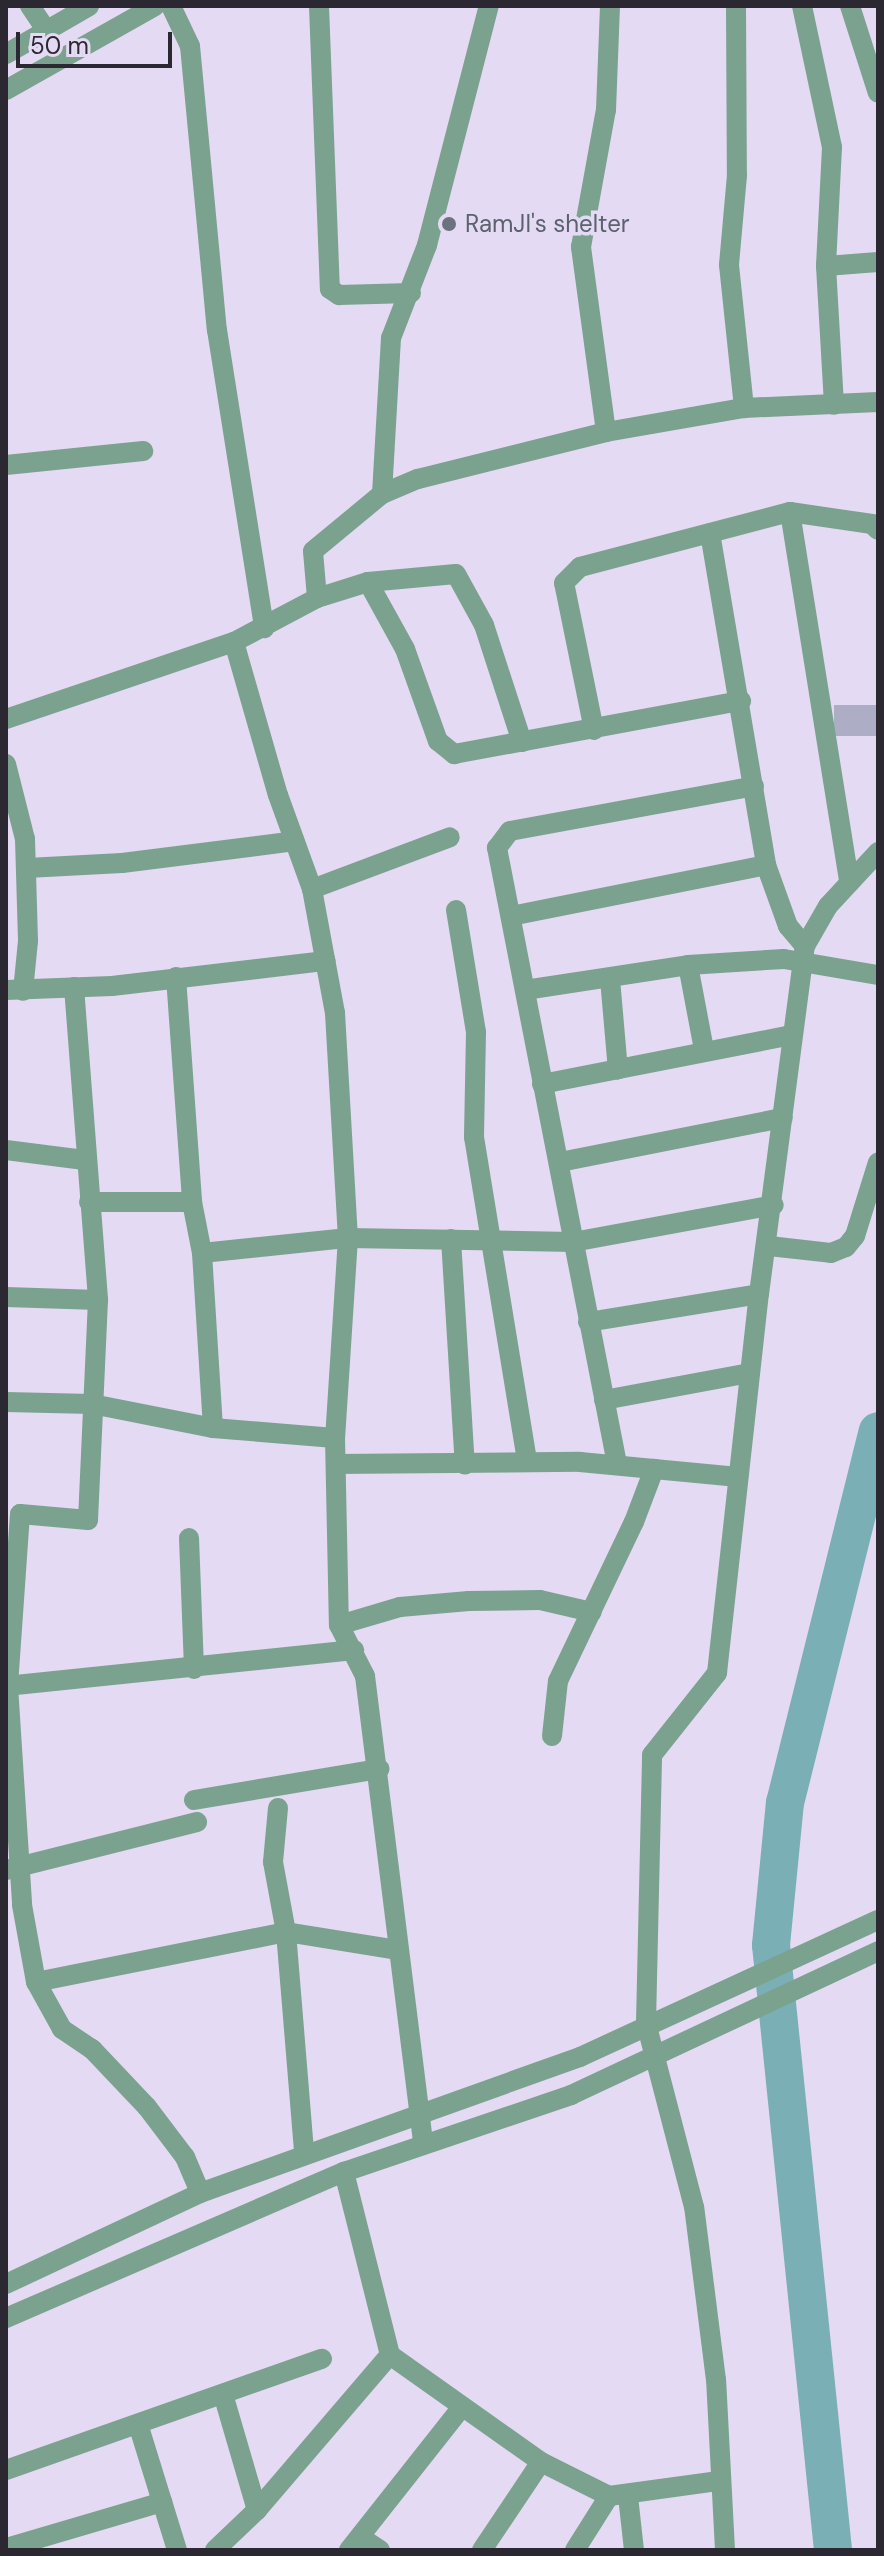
<!DOCTYPE html>
<html>
<head>
<meta charset="utf-8">
<style>
	body { margin:0 }
	#map { position:relative; width:884px; height:2556px; overflow:hidden; background:#e4daf3; font-family:"DM Sans",sans-serif }
	div>[style] { position:absolute }
	.river>* { height:38px; margin:-19px; padding:0 19px; transform-origin:19px; border-radius:19px; background:#7aafb5 }
	.building>* { inset:0; background:#adadc6; transform-origin:0 0 }
	.minor>* { height:20px; margin:-10px; padding:0 10px; transform-origin:10px; border-radius:10px; background:#7ba28e }
	.tertiary>* { height:20px; margin:-10px; padding:0 10px; transform-origin:10px; border-radius:10px; background:#7ba28e }
	.dots>* { width:22px; height:22px; translate:-50% -50%; box-sizing:border-box; border:4px solid #e4daf3; border-radius:50% }
	span { translate:-50% -50%; white-space:nowrap; text-align:center; line-height:1.15; -webkit-text-stroke:7px #e4daf3; paint-order:stroke }
	.worship-label { font-size:24px; color:#5b616d }
	.left { translate:0 -50%; text-align:left }
	.frame { position:absolute; inset:0; border:8px solid #2c2831; pointer-events:none }
	.scale { position:absolute; left:16px; top:32px; width:156px; height:36px; box-sizing:border-box; border:4px solid #2c2831; border-top:0; padding-left:10px; font-size:24px; line-height:28px; white-space:nowrap; color:#2c2831; -webkit-text-stroke:6px #e4daf3; paint-order:stroke }
</style>
</head>
<body>
<div id="map">
	<div class="river">
		<i style="left:833px;top:2550px;width:608px;rotate:-95.85deg"></i>
		<i style="left:771px;top:1945px;width:143px;rotate:-84.4deg"></i>
		<i style="left:785px;top:1803px;width:383px;rotate:-76deg"></i>
	</div>
	<div class="building">
		<i style="left:878px;top:705px;width:31px;height:44px;rotate:90deg"></i>
	</div>
	<div class="minor">
		<i style="left:30px;top:6px;width:30px;rotate:56deg"></i>
		<i style="left:171px;top:6px;width:44px;rotate:64.6deg"></i>
		<i style="left:190px;top:46px;width:285px;rotate:84.6deg"></i>
		<i style="left:217px;top:330px;width:302px;rotate:81deg"></i>
		<i style="left:319px;top:6px;width:283px;rotate:87.8deg"></i>
		<i style="left:330px;top:289px;width:11px;rotate:34deg"></i>
		<i style="left:339px;top:295px;width:72px;rotate:-1.6deg"></i>
		<i style="left:736px;top:6px;width:169px;rotate:89.7deg"></i>
		<i style="left:737px;top:175px;width:90px;rotate:95.1deg"></i>
		<i style="left:729px;top:265px;width:144px;rotate:84deg"></i>
		<i style="left:802px;top:6px;width:144px;rotate:78deg"></i>
		<i style="left:832px;top:147px;width:119px;rotate:92.9deg"></i>
		<i style="left:826px;top:266px;width:139px;rotate:86.7deg"></i>
		<i style="left:850px;top:6px;width:91px;rotate:72.2deg"></i>
		<i style="left:826px;top:266px;width:52px;rotate:-4.4deg"></i>
		<i style="left:606px;top:432px;width:187px;rotate:-97.7deg"></i>
		<i style="left:581px;top:247px;width:139px;rotate:-79.7deg"></i>
		<i style="left:606px;top:110px;width:104px;rotate:-87.8deg"></i>
		<i style="left:6px;top:465px;width:138px;rotate:-5.8deg"></i>
		<i style="left:382px;top:494px;width:156px;rotate:-86.7deg"></i>
		<i style="left:391px;top:338px;width:100px;rotate:-68.8deg"></i>
		<i style="left:427px;top:245px;width:247px;rotate:-75.5deg"></i>
		<i style="left:790px;top:512px;width:375px;rotate:80.9deg"></i>
		<i style="left:710px;top:533px;width:337px;rotate:80.4deg"></i>
		<i style="left:766px;top:865px;width:65px;rotate:70.2deg"></i>
		<i style="left:788px;top:926px;width:26px;rotate:50deg"></i>
		<i style="left:368px;top:582px;width:77px;rotate:61.1deg"></i>
		<i style="left:405px;top:649px;width:98px;rotate:70.3deg"></i>
		<i style="left:438px;top:741px;width:21px;rotate:39deg"></i>
		<i style="left:454px;top:754px;width:292px;rotate:-10.5deg"></i>
		<i style="left:317px;top:598px;width:47px;rotate:-94.9deg"></i>
		<i style="left:313px;top:551px;width:89px;rotate:-39.6deg"></i>
		<i style="left:382px;top:494px;width:39px;rotate:-23deg"></i>
		<i style="left:418px;top:479px;width:194px;rotate:-14deg"></i>
		<i style="left:606px;top:432px;width:140px;rotate:-9.9deg"></i>
		<i style="left:744px;top:408px;width:134px;rotate:-2.6deg"></i>
		<i style="left:234px;top:642px;width:159px;rotate:74deg"></i>
		<i style="left:278px;top:795px;width:100px;rotate:70.1deg"></i>
		<i style="left:312px;top:889px;width:126px;rotate:79.5deg"></i>
		<i style="left:335px;top:1013px;width:225px;rotate:86.7deg"></i>
		<i style="left:348px;top:1238px;width:200px;rotate:93.7deg"></i>
		<i style="left:335px;top:1438px;width:187px;rotate:88.8deg"></i>
		<i style="left:339px;top:1625px;width:57px;rotate:63deg"></i>
		<i style="left:365px;top:1676px;width:471px;rotate:82.9deg"></i>
		<i style="left:6px;top:719px;width:241px;rotate:-18.7deg"></i>
		<i style="left:234px;top:642px;width:94px;rotate:-27.9deg"></i>
		<i style="left:317px;top:598px;width:53px;rotate:-17.4deg"></i>
		<i style="left:368px;top:582px;width:88px;rotate:-5.2deg"></i>
		<i style="left:456px;top:574px;width:58px;rotate:61.2deg"></i>
		<i style="left:484px;top:625px;width:123px;rotate:72deg"></i>
		<i style="left:594px;top:730px;width:150px;rotate:-101.5deg"></i>
		<i style="left:564px;top:583px;width:23px;rotate:-45deg"></i>
		<i style="left:580px;top:567px;width:217px;rotate:-14.7deg"></i>
		<i style="left:790px;top:512px;width:83px;rotate:8.3deg"></i>
		<i style="left:872px;top:524px;width:8px;rotate:45deg"></i>
		<i style="left:6px;top:764px;width:77px;rotate:75.8deg"></i>
		<i style="left:25px;top:839px;width:102px;rotate:88.3deg"></i>
		<i style="left:28px;top:941px;width:50px;rotate:95.7deg"></i>
		<i style="left:27px;top:868px;width:95px;rotate:-3deg"></i>
		<i style="left:122px;top:863px;width:174px;rotate:-7.2deg"></i>
		<i style="left:312px;top:889px;width:147px;rotate:-20.6deg"></i>
		<i style="left:456px;top:910px;width:124px;rotate:80.7deg"></i>
		<i style="left:476px;top:1032px;width:105px;rotate:91.1deg"></i>
		<i style="left:474px;top:1137px;width:329px;rotate:80.7deg"></i>
		<i style="left:511px;top:916px;width:260px;rotate:-11.3deg"></i>
		<i style="left:688px;top:965px;width:86px;rotate:79.3deg"></i>
		<i style="left:176px;top:977px;width:226px;rotate:85.9deg"></i>
		<i style="left:192px;top:1202px;width:52px;rotate:78.9deg"></i>
		<i style="left:202px;top:1253px;width:147px;rotate:-5.9deg"></i>
		<i style="left:348px;top:1238px;width:225px;rotate:1deg"></i>
		<i style="left:573px;top:1242px;width:204px;rotate:-10.4deg"></i>
		<i style="left:610px;top:979px;width:91px;rotate:85deg"></i>
		<i style="left:74px;top:987px;width:314px;rotate:85.6deg"></i>
		<i style="left:98px;top:1300px;width:220px;rotate:92.6deg"></i>
		<i style="left:88px;top:1520px;width:68px;rotate:-175deg"></i>
		<i style="left:20px;top:1514px;width:172px;rotate:94deg"></i>
		<i style="left:8px;top:1686px;width:219px;rotate:86.3deg"></i>
		<i style="left:22px;top:1905px;width:78px;rotate:79.7deg"></i>
		<i style="left:36px;top:1982px;width:54px;rotate:61deg"></i>
		<i style="left:62px;top:2029px;width:36px;rotate:34deg"></i>
		<i style="left:92px;top:2049px;width:80px;rotate:46.5deg"></i>
		<i style="left:147px;top:2107px;width:63px;rotate:52.8deg"></i>
		<i style="left:185px;top:2157px;width:39px;rotate:67deg"></i>
		<i style="left:6px;top:990px;width:106px;rotate:-2.2deg"></i>
		<i style="left:112px;top:986px;width:215px;rotate:-6.7deg"></i>
		<i style="left:525px;top:990px;width:165px;rotate:-8.7deg"></i>
		<i style="left:688px;top:965px;width:96px;rotate:-3.6deg"></i>
		<i style="left:784px;top:959px;width:95px;rotate:9.7deg"></i>
		<i style="left:542px;top:1084px;width:255px;rotate:-11.1deg"></i>
		<i style="left:6px;top:1150px;width:79px;rotate:7.3deg"></i>
		<i style="left:560px;top:1162px;width:227px;rotate:-11.2deg"></i>
		<i style="left:89px;top:1202px;width:103px"></i>
		<i style="left:451px;top:1239px;width:226px;rotate:86.5deg"></i>
		<i style="left:769px;top:1246px;width:62px;rotate:6.4deg"></i>
		<i style="left:831px;top:1253px;width:16px;rotate:-22deg"></i>
		<i style="left:846px;top:1247px;width:14px;rotate:-51deg"></i>
		<i style="left:855px;top:1236px;width:77px;rotate:-72.7deg"></i>
		<i style="left:202px;top:1253px;width:175px;rotate:86.4deg"></i>
		<i style="left:6px;top:1297px;width:92px;rotate:1.9deg"></i>
		<i style="left:588px;top:1322px;width:173px;rotate:-9.3deg"></i>
		<i style="left:604px;top:1400px;width:148px;rotate:-10.5deg"></i>
		<i style="left:6px;top:1402px;width:86px;rotate:1.3deg"></i>
		<i style="left:92px;top:1404px;width:123px;rotate:11.2deg"></i>
		<i style="left:213px;top:1428px;width:122px;rotate:4.7deg"></i>
		<i style="left:336px;top:1464px;width:244px;rotate:-0.5deg"></i>
		<i style="left:580px;top:1462px;width:159px;rotate:5.4deg"></i>
		<i style="left:617px;top:1464px;width:628px;rotate:-101.02deg"></i>
		<i style="left:497px;top:848px;width:21px;rotate:-53deg"></i>
		<i style="left:510px;top:831px;width:248px;rotate:-10.4deg"></i>
		<i style="left:189px;top:1538px;width:131px;rotate:87.8deg"></i>
		<i style="left:339px;top:1625px;width:64px;rotate:-16.4deg"></i>
		<i style="left:400px;top:1607px;width:69px;rotate:-5deg"></i>
		<i style="left:469px;top:1601px;width:71px;rotate:-0.8deg"></i>
		<i style="left:540px;top:1600px;width:53px;rotate:13deg"></i>
		<i style="left:6px;top:1686px;width:350px;rotate:-5.9deg"></i>
		<i style="left:552px;top:1736px;width:55px;rotate:-83.8deg"></i>
		<i style="left:558px;top:1681px;width:176px;rotate:-64.5deg"></i>
		<i style="left:634px;top:1522px;width:57px;rotate:-69.3deg"></i>
		<i style="left:194px;top:1800px;width:188px;rotate:-9.5deg"></i>
		<i style="left:278px;top:1808px;width:54px;rotate:95.3deg"></i>
		<i style="left:273px;top:1862px;width:71px;rotate:79.5deg"></i>
		<i style="left:286px;top:1932px;width:222px;rotate:85.3deg"></i>
		<i style="left:6px;top:1870px;width:197px;rotate:-14.1deg"></i>
		<i style="left:36px;top:1982px;width:255px;rotate:-11.3deg"></i>
		<i style="left:286px;top:1932px;width:114px;rotate:9.1deg"></i>
		<i style="left:390px;top:2355px;width:185px;rotate:35.3deg"></i>
		<i style="left:541px;top:2462px;width:76px;rotate:26.6deg"></i>
		<i style="left:609px;top:2496px;width:111px;rotate:-7.8deg"></i>
		<i style="left:223px;top:2394px;width:121px;rotate:73.7deg"></i>
		<i style="left:138px;top:2424px;width:132px;rotate:72.8deg"></i>
		<i style="left:6px;top:2470px;width:335px;rotate:-19.4deg"></i>
		<i style="left:628px;top:2496px;width:54px;rotate:83.7deg"></i>
		<i style="left:360px;top:2537px;width:24px;rotate:33deg"></i>
		<i style="left:6px;top:2548px;width:163px;rotate:-16.4deg"></i>
		<i style="left:215px;top:2550px;width:58px;rotate:-43.6deg"></i>
		<i style="left:257px;top:2510px;width:204px;rotate:-49.4deg"></i>
		<i style="left:390px;top:2355px;width:189px;rotate:-104.1deg"></i>
		<i style="left:349px;top:2550px;width:182px;rotate:-51.7deg"></i>
		<i style="left:482px;top:2550px;width:106px;rotate:-56.2deg"></i>
		<i style="left:575px;top:2550px;width:64px;rotate:-57.8deg"></i>
		<i style="left:725px;top:2550px;width:170px;rotate:-93deg"></i>
		<i style="left:716px;top:2380px;width:174px;rotate:-97.2deg"></i>
		<i style="left:694px;top:2207px;width:190px;rotate:-104.6deg"></i>
		<i style="left:646px;top:2023px;width:268px;rotate:-88.7deg"></i>
		<i style="left:652px;top:1755px;width:105px;rotate:-51.6deg"></i>
		<i style="left:717px;top:1673px;width:381px;rotate:-83.7deg"></i>
		<i style="left:759px;top:1294px;width:351px;rotate:-82.5deg"></i>
		<i style="left:805px;top:946px;width:46px;rotate:-60.1deg"></i>
		<i style="left:828px;top:906px;width:74px;rotate:-47.2deg"></i>
	</div>
	<div class="tertiary">
		<i style="left:6px;top:54px;width:96px;rotate:-30deg"></i>
		<i style="left:6px;top:90px;width:171px;rotate:-29.4deg"></i>
		<i style="left:6px;top:2284px;width:214px;rotate:-25.1deg"></i>
		<i style="left:200px;top:2193px;width:404px;rotate:-19.7deg"></i>
		<i style="left:580px;top:2057px;width:328px;rotate:-24.7deg"></i>
		<i style="left:6px;top:2318px;width:368px;rotate:-23.4deg"></i>
		<i style="left:344px;top:2172px;width:240px;rotate:-18.7deg"></i>
		<i style="left:571px;top:2095px;width:339px;rotate:-25.1deg"></i>
	</div>
	<div class="dots">
		<i style="left:449px;top:224px;background:#6b7280"></i>
	</div>
	<div class="worship-label">
		<span class="left" style="left:465px;top:224px">RamJI's shelter</span>
	</div>
	<div class="frame"></div>
	<div class="scale">50 m</div>
</div>
</body>
</html>
